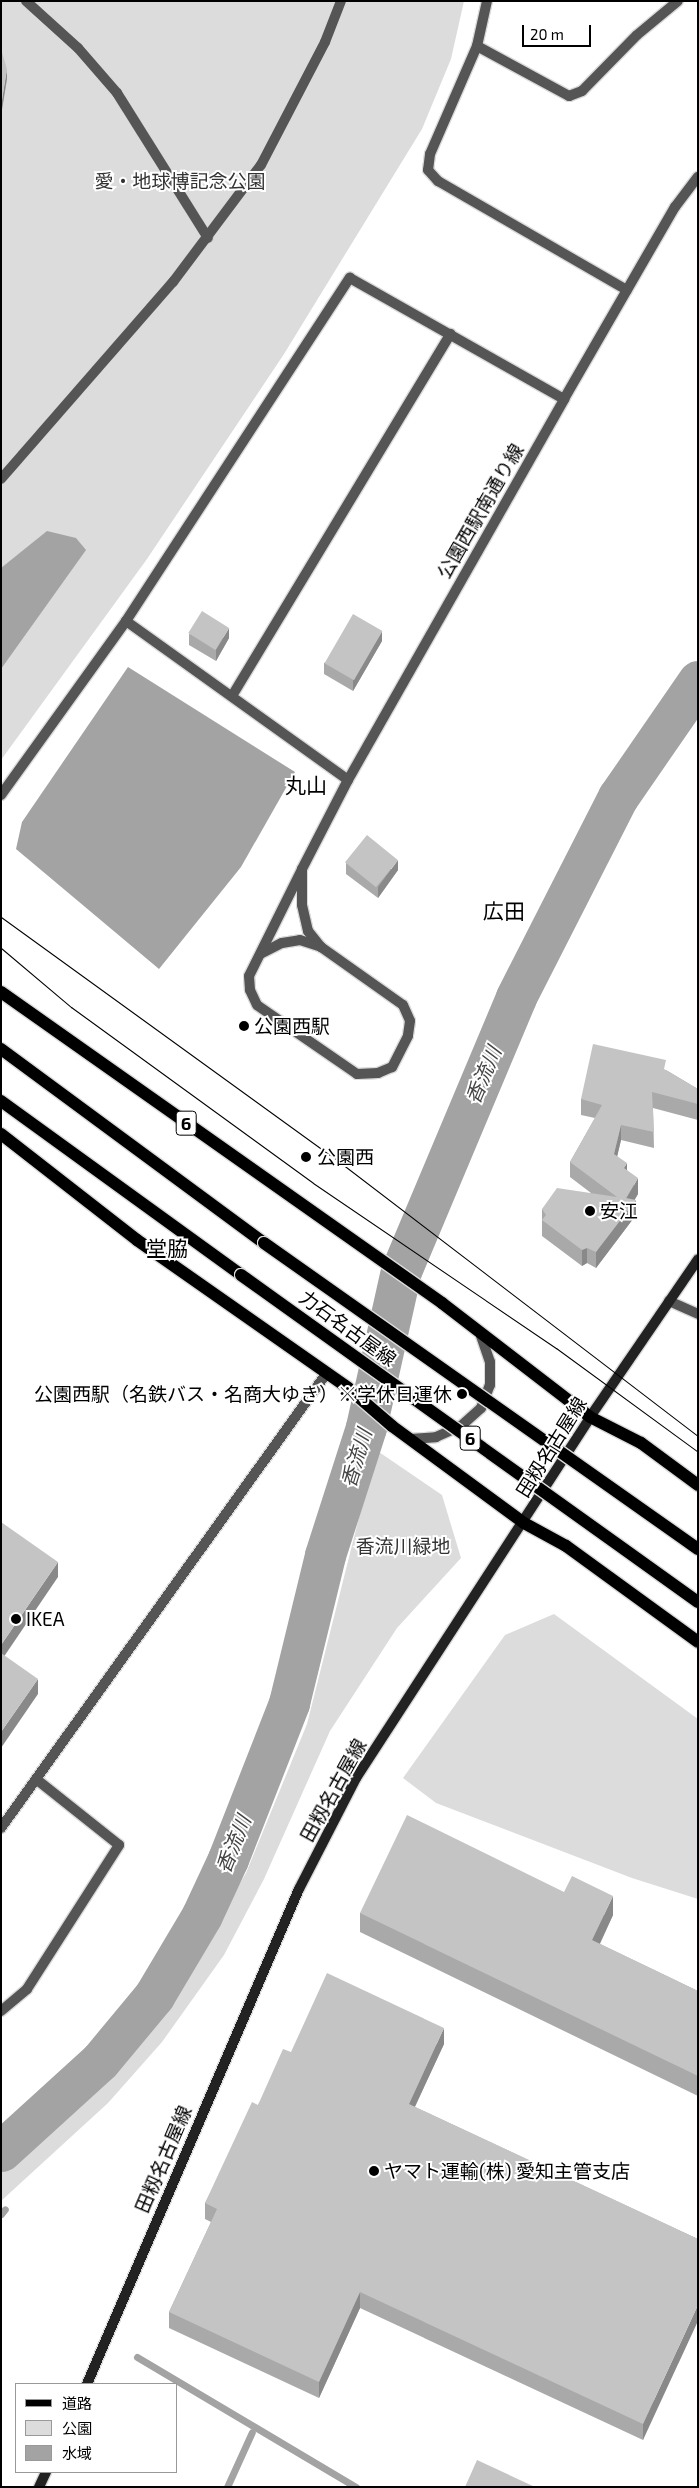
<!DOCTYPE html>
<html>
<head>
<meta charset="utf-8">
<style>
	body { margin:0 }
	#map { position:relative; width:699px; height:2488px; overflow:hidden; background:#fff; font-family:"Exo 2","Noto Sans JP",sans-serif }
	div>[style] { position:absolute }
	.green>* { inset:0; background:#dcdcdc }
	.water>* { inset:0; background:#a3a3a3 }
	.stream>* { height:7px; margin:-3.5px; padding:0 3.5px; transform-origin:3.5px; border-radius:3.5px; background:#a3a3a3 }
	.river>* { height:41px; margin:-20.5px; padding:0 20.5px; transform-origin:20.5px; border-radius:20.5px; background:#a3a3a3 }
	.roads { filter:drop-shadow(1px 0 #dbdbdb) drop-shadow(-1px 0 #dbdbdb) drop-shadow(0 1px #dbdbdb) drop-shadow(0 -1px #dbdbdb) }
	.service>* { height:10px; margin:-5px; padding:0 5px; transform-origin:5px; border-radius:5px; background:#555 }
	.minor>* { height:10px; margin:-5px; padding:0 5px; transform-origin:5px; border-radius:5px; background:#555 }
	.tertiary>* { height:10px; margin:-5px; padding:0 5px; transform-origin:5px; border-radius:5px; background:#555 }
	.secondary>* { height:10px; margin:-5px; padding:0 5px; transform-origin:5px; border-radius:5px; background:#222 }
	.primary>* { height:12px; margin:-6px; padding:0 6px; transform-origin:6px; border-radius:6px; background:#000 }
	.tram>* { height:1px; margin:-0.5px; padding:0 0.5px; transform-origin:0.5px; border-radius:0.5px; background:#000 }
	.bridges { filter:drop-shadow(1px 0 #dbdbdb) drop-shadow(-1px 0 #dbdbdb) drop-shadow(0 1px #dbdbdb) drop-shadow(0 -1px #dbdbdb) }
	.primary-bridge>* { height:12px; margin:-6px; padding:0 6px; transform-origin:6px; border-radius:6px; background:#000 }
	.wall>* { inset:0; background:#a9a9a9 }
	.shaded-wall>* { inset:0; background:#898989 }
	.building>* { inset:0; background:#c4c4c4; transform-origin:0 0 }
	.dots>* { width:14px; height:14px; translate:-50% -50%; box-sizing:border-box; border:2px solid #fff; border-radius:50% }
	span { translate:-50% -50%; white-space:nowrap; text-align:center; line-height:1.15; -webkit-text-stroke:4px #fff; paint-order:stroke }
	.shield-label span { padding:1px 4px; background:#fff; border:1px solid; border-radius:4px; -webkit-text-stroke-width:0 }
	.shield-label { font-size:18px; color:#000; font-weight:700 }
	.park-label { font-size:19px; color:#333 }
	.street-label { font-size:19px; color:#000 }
	.poi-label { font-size:19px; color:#000 }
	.left { translate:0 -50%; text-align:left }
	.right { translate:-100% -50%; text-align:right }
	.water-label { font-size:20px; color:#444; font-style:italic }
	.quarter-label { font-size:21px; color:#000 }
	.frame { position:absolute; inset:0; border:2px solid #000; pointer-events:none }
	.legend { position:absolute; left:15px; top:2383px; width:162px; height:90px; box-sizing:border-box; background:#fff; border:1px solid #999; margin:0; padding:6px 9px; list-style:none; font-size:15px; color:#000 }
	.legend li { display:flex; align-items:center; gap:10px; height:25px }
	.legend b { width:25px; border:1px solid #999 }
	.scale { position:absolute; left:522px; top:25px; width:69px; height:22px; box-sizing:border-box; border:2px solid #000; border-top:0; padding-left:6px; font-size:15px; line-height:18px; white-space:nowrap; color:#000; -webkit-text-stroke:4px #fff; paint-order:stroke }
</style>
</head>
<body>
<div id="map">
	<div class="green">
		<i style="clip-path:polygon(1px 1px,464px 1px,451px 59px,422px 129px,284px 354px,147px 559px,1px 760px)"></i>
		<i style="clip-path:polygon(376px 1450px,442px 1495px,461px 1558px,397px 1628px,330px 1731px,264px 1879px,224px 1955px,162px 2042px,108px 2103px,1px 2201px,1px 2169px,95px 2084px,148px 2030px,205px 1943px,246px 1873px,307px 1724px)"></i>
		<i style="clip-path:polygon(554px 1614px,698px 1719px,698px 1899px,632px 1878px,436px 1803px,403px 1778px,505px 1635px)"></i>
	</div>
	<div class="water">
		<i style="clip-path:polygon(47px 531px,76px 538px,86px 550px,1px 669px,1px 568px)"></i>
		<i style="clip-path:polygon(128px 667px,295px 772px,241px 867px,159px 969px,16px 849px,22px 822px)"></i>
	</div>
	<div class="stream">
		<i style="left:1px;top:2214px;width:6px;rotate:-51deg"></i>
		<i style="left:137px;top:2357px;width:255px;rotate:30.7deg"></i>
		<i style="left:227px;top:2487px;width:60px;rotate:-65.6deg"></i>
	</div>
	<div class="river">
		<i style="left:1px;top:2151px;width:134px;rotate:-42.3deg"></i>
		<i style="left:100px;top:2061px;width:85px;rotate:-50.3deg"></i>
		<i style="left:154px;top:1996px;width:94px;rotate:-59.3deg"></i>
		<i style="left:202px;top:1915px;width:62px;rotate:-65.1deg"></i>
		<i style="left:228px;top:1859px;width:168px;rotate:-68.6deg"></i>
		<i style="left:289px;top:1703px;width:152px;rotate:-76.3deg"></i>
		<i style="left:325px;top:1555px;width:134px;rotate:-72.2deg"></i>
		<i style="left:366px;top:1427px;width:160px;rotate:-77.4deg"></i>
		<i style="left:401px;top:1271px;width:297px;rotate:-67.2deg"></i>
		<i style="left:516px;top:997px;width:225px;rotate:-63deg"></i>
		<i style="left:618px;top:797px;width:141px;rotate:-55.4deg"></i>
	</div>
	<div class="roads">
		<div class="service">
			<i style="left:26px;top:1px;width:70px;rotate:42.1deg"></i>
			<i style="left:78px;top:48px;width:60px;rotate:49.1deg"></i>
			<i style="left:117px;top:93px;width:171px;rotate:57.9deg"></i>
			<i style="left:1px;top:479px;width:262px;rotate:-48.9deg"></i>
			<i style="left:173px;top:282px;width:146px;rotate:-53.1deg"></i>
			<i style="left:261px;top:165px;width:139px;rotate:-62.5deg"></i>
			<i style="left:325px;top:42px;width:44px;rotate:-68.7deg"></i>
			<i style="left:410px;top:1439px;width:26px;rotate:-4deg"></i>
			<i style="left:436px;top:1437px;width:27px;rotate:-24deg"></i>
			<i style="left:461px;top:1426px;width:27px;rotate:-42deg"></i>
			<i style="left:481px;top:1408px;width:25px;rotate:-69deg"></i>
			<i style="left:490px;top:1385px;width:23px;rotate:-90deg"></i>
			<i style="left:490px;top:1362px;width:28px;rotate:-109deg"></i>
		</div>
		<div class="minor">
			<i style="left:487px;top:1px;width:46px;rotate:102.5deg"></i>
			<i style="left:477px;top:46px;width:118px;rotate:113.5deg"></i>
			<i style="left:430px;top:154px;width:16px;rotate:97deg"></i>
			<i style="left:428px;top:170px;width:15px;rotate:48deg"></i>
			<i style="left:438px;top:181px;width:218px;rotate:30deg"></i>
			<i style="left:477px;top:46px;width:105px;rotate:28.5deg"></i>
			<i style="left:569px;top:96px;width:14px;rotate:-21deg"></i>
			<i style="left:582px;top:91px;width:78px;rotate:-45.5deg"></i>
			<i style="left:637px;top:35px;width:53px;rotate:-39.7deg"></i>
			<i style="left:126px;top:621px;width:273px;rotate:35.6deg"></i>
			<i style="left:232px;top:696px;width:423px;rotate:-58.9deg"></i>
			<i style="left:1px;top:795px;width:214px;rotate:-54.3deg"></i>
			<i style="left:126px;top:621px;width:410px;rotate:-56.9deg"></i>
			<i style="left:350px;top:278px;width:246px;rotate:29.5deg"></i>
			<i style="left:302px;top:869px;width:36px;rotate:90deg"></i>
			<i style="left:302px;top:905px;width:27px;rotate:77deg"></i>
			<i style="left:308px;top:931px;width:21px;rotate:51deg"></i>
			<i style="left:321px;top:947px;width:100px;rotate:35.3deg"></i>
			<i style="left:403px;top:1005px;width:17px;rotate:66deg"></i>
			<i style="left:410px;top:1021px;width:15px;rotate:98deg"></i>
			<i style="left:408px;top:1036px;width:35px;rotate:117deg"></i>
			<i style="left:392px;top:1067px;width:15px;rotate:157deg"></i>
			<i style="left:378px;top:1073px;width:21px;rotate:177deg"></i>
			<i style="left:357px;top:1074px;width:121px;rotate:-145.4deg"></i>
			<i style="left:257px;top:1005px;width:17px;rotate:-115deg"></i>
			<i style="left:250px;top:990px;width:14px;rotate:-94deg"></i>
			<i style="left:249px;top:976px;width:119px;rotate:-63.6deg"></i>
			<i style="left:262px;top:953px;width:22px;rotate:-27deg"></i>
			<i style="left:282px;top:943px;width:18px;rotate:-9deg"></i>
			<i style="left:300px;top:940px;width:22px;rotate:18deg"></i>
			<i style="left:669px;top:1301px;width:32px;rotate:24deg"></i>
			<i style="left:1px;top:2011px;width:34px;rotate:-40deg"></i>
			<i style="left:27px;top:1989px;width:171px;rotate:-57.4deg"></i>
			<i style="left:119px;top:1845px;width:106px;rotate:-141.5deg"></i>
		</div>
		<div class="tertiary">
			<i style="left:302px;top:869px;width:100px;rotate:-62.7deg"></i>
			<i style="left:348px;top:780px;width:438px;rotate:-60.4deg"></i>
			<i style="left:564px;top:399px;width:222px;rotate:-60deg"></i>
			<i style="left:675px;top:207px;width:38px;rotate:-53deg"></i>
			<i style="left:1px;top:1828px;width:558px;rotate:-54.4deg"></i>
		</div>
		<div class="secondary">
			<i style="left:87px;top:2384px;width:538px;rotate:-66.82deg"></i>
			<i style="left:299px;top:1889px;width:125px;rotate:-62.8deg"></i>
			<i style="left:356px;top:1778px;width:430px;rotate:-57deg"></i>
			<i style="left:590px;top:1417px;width:191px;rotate:-55.6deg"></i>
			<i style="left:39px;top:2487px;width:17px;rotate:-65deg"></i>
		</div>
		<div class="primary">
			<i style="left:1px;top:992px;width:540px;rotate:35.19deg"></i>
			<i style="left:442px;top:1303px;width:187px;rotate:37.6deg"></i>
			<i style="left:590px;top:1417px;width:57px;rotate:27deg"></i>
			<i style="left:641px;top:1443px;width:71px;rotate:36.4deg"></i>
			<i style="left:1px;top:1049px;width:327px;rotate:36.4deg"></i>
			<i style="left:1px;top:1101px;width:296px;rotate:35.9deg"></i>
			<i style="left:1px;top:1134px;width:172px;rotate:37.9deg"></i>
			<i style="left:137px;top:1240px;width:258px;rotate:35deg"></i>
			<i style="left:348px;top:1388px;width:58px;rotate:40.8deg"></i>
			<i style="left:392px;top:1426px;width:164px;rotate:36.3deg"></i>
			<i style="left:524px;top:1523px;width:48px;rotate:28.7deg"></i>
			<i style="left:566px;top:1546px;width:163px;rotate:36deg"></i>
		</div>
	</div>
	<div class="tram">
		<i style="left:1px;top:917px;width:405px;rotate:35.9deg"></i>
		<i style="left:329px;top:1154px;width:464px;rotate:37.4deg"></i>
		<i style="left:1px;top:948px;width:92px;rotate:40.1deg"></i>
		<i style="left:71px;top:1007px;width:299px;rotate:36deg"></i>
		<i style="left:313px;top:1183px;width:294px;rotate:34.2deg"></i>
		<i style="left:556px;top:1348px;width:176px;rotate:36.2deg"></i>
	</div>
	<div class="bridges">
		<div class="primary-bridge">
			<i style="left:264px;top:1243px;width:531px;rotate:35.19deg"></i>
			<i style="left:241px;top:1275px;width:562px;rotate:35.59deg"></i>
		</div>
	</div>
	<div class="wall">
		<i style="clip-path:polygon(189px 634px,229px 638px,216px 661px,189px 645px)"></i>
		<i style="clip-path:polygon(382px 641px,353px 691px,324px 674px,324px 663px)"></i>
		<i style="clip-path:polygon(346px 863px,398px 870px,378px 898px,346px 874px)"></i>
		<i style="clip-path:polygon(666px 1070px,698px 1089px,698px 1120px,653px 1108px,654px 1148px,621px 1140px,617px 1156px,627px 1170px,638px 1194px,634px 1200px,636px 1215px,596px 1268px,587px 1263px,582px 1266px,542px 1236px,542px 1209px,591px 1193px,570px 1177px,570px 1162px,595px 1118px,581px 1115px,581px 1099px)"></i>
		<i style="clip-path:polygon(360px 1913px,613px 1915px,600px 1944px,698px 1991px,698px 2096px,360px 1932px)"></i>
		<i style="clip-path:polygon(444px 2044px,415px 2107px,698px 2239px,643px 2440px,360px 2308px,319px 2398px,169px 2328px,169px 2312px,211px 2222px,205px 2219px,205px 2203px,258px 2105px,291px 2052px)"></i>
	</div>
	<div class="shaded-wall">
		<i style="clip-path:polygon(7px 69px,7px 79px,1px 116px,1px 106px)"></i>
		<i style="clip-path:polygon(229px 628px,229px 638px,216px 661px,216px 650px)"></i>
		<i style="clip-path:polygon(382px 631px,382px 641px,353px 691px,353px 680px)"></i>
		<i style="clip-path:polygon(398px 860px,398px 870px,378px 898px,378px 887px)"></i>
		<i style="clip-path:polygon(621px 1125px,621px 1140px,614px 1170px,614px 1154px)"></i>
		<i style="clip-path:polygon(627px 1163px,627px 1178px,624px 1168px)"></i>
		<i style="clip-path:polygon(638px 1178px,638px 1194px,630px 1208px,636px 1200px,636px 1215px,596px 1268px,596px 1252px)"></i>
		<i style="clip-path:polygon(587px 1248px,587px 1263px,582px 1266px,582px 1250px)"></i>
		<i style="clip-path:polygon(58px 1562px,58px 1577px,1px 1661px,1px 1645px)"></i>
		<i style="clip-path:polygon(38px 1679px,38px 1694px,1px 1748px,1px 1732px)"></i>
		<i style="clip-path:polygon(613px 1896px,613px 1915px,592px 1960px,592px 1940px)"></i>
		<i style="clip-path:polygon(444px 2028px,444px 2044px,409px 2119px,409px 2104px)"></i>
		<i style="clip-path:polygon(360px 2292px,360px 2308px,319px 2398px,319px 2382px)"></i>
		<i style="clip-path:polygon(698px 2305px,698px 2321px,643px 2440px,643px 2424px)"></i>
	</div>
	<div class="building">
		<i style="clip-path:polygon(1px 49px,7px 69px,1px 106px)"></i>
		<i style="left:202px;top:611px;width:32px;height:26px;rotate:32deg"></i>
		<i style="left:353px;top:614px;width:34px;height:57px;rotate:30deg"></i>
		<i style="left:367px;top:835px;width:40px;height:35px;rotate:39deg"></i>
		<i style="clip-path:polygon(593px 1044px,666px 1060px,664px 1069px,698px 1089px,698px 1104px,652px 1092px,654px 1132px,621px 1125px,614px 1154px,627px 1163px,624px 1168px,638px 1178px,626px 1198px,636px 1200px,596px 1252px,587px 1248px,582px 1250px,542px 1220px,546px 1215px,542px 1209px,557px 1188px,617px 1197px,570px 1162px,602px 1105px,581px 1099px)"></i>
		<i style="clip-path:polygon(1px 1522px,58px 1562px,1px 1645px)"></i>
		<i style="clip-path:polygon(1px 1653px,38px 1679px,1px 1732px)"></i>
		<i style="clip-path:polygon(407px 1815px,564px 1892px,572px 1876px,613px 1896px,592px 1940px,698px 1991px,698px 2076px,360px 1913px)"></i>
		<i style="clip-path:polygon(327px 1973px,444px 2028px,409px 2104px,698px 2239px,698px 2305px,643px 2424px,360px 2292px,319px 2382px,169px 2312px,217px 2209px,205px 2203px,252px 2102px,258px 2105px,283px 2049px,291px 2052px)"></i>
		<i style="clip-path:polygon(477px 2460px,535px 2487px,465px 2487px)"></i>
	</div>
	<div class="dots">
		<i style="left:244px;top:1026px;background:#000"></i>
		<i style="left:306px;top:1157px;background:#000"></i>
		<i style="left:590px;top:1211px;background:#000"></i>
		<i style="left:462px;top:1394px;background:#000"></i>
		<i style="left:16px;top:1619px;background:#000"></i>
		<i style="left:374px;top:2171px;background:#000"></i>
	</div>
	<div class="shield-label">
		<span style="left:186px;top:1123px">6</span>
		<span style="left:470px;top:1438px">6</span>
	</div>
	<div class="park-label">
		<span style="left:180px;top:181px">愛・地球博記念公園</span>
		<span style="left:403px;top:1546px">香流川緑地</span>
	</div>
	<div class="street-label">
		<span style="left:480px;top:511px;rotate:-60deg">公園西駅南通り線</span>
		<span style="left:348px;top:1328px;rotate:36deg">力石名古屋線</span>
		<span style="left:551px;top:1447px;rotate:-58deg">田籾名古屋線</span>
		<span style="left:333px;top:1790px;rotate:-61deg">田籾名古屋線</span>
		<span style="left:163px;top:2159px;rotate:-67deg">田籾名古屋線</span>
	</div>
	<div class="poi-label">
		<span class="left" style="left:254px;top:1026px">公園西駅</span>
		<span class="left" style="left:317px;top:1157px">公園西</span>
		<span class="left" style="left:600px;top:1211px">安江</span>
		<span class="right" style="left:452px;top:1394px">公園西駅（名鉄バス・名商大ゆき）※学休日運休</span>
		<span class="left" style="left:26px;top:1619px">IKEA</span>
		<span class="left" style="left:384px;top:2171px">ヤマト運輸(株) 愛知主管支店</span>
	</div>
	<div class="water-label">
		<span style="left:483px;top:1075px;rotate:-67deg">香流川</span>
		<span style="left:356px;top:1458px;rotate:-73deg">香流川</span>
		<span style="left:233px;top:1844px;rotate:-68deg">香流川</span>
	</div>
	<div class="quarter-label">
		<span style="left:306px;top:785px">丸山</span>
		<span style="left:504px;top:911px">広田</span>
		<span style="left:167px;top:1248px">堂脇</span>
	</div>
	<div class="frame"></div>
	<ul class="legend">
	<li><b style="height:6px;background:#000"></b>道路</li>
	<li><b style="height:14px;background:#dcdcdc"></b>公園</li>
	<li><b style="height:14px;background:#a3a3a3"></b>水域</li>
	</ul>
	<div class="scale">20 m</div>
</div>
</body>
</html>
